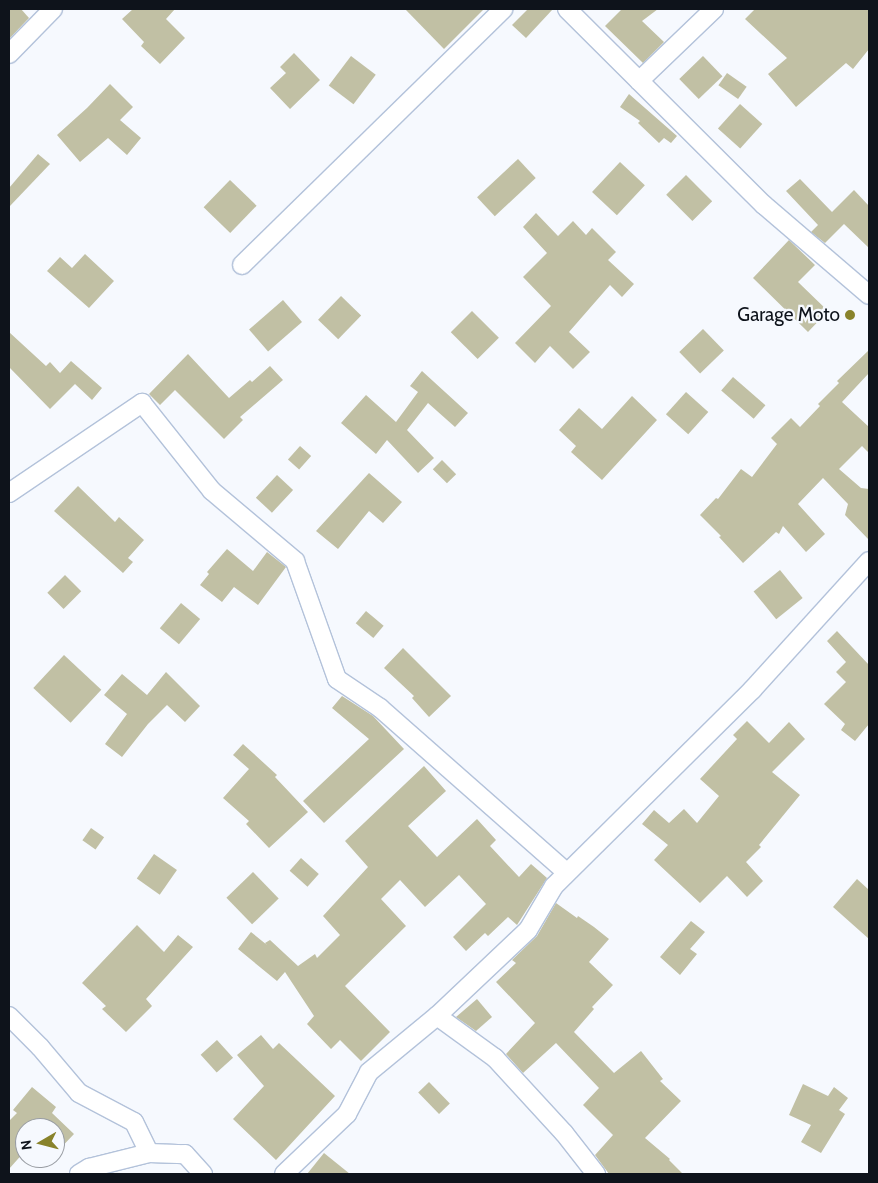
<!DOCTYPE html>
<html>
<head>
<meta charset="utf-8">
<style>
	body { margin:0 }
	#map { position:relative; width:878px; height:1183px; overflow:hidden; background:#f6f9fe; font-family:Cabin,sans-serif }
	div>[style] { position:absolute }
	.building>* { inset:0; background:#c1c0a4; transform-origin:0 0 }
	.roads { filter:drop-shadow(1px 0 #b3c2da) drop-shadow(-1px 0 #b3c2da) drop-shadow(0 1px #b3c2da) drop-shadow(0 -1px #b3c2da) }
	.minor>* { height:18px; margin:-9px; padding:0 9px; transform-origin:9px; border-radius:9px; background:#fff }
	.dots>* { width:14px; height:14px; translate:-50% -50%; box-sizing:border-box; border:2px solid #f6f9fe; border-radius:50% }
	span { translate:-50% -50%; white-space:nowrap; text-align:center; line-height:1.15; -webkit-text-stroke:4.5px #f6f9fe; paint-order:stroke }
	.poi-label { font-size:19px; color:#0e131b }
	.right { translate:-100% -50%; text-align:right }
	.frame { position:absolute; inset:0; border:10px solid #0e131b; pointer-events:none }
	.north { position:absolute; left:15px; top:1118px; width:50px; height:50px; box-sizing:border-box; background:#f6f9fe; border:1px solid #999da3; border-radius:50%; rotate:262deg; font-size:14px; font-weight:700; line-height:20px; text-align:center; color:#0e131b }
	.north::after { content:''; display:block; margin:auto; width:18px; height:22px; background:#89832b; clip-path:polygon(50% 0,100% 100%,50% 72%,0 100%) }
</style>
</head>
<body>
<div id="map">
	<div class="building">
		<i style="clip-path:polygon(9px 9px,21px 9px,29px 18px,9px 39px)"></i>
		<i style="clip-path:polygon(133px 9px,175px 9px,166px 19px,185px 38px,160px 64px,141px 46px,144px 42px,122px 19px)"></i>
		<i style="clip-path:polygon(405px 9px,484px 9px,444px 49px)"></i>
		<i style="clip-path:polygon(528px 9px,553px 9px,526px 38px,512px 25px)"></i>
		<i style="clip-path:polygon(622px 9px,658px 9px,642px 21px,664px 42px,643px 63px,605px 26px)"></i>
		<i style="clip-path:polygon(755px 9px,869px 9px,869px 49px,853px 69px,846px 63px,796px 107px,768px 74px,787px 58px,745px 19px)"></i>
		<i style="clip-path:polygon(294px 53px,320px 80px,290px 109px,270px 88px,286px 73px,280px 67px)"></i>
		<i style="left:351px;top:56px;width:31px;height:37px;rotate:37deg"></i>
		<i style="left:703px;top:56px;width:28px;height:33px;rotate:46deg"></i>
		<i style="left:727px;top:73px;width:24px;height:15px;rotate:35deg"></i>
		<i style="clip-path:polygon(110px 84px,133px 107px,120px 120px,141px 138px,127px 155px,108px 138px,80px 162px,57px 135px,87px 108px)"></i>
		<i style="clip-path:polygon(629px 94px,677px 136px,671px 143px,664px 138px,659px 143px,638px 123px,640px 121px,620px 107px)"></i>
		<i style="left:740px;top:104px;width:30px;height:33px;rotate:42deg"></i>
		<i style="clip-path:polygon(38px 154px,50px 164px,9px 207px,9px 188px)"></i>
		<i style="left:518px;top:159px;width:26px;height:56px;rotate:47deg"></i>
		<i style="left:620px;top:162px;width:34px;height:41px;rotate:43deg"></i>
		<i style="left:686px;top:175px;width:37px;height:28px;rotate:45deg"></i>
		<i style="clip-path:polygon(800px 179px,832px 212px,854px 190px,869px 206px,869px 248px,844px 224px,825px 243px,811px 232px,818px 225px,786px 191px)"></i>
		<i style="left:230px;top:180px;width:37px;height:38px;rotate:44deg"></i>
		<i style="clip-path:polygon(536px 213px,558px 236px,573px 221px,586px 235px,592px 228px,616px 252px,608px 260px,634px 284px,622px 297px,610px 285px,569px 332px,590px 352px,573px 369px,550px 346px,535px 363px,515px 343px,551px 306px,523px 277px,547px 253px,523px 227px)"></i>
		<i style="clip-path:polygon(789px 240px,815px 265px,798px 282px,828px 311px,808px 332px,753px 278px)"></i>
		<i style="clip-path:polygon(85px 254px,114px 281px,89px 308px,47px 271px,60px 257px,72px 268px)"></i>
		<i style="left:341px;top:296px;width:28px;height:33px;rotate:44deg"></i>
		<i style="left:283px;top:300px;width:29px;height:45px;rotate:49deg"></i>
		<i style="left:472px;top:311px;width:38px;height:30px;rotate:45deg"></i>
		<i style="left:703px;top:329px;width:30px;height:33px;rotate:46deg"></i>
		<i style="clip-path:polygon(9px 332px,46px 366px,50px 362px,60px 373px,71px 361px,102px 388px,92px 400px,75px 384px,50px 409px,9px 367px)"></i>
		<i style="clip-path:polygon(869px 350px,869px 373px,842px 402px,869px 427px,869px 453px,862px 446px,839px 469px,861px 488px,869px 489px,869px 540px,845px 515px,848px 504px,823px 478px,798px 504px,825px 534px,806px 552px,783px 526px,779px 534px,776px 532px,743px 563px,719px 537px,721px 536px,700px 515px,716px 498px,718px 499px,741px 469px,752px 477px,777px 444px,771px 438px,791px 418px,800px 427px,820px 406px,818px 404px,839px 383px,837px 381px)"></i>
		<i style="clip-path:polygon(188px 354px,229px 398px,250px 380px,252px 382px,270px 366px,283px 380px,240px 417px,243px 420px,224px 439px,175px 390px,160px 405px,149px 394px)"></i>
		<i style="clip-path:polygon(422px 371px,468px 413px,455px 427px,428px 403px,407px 430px,434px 458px,418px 473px,387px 440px,376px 454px,341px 423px,366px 395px,396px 422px,418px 392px,410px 386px)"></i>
		<i style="left:733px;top:377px;width:43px;height:18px;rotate:41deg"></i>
		<i style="left:686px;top:392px;width:30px;height:30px;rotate:42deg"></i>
		<i style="clip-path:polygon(632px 396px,657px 420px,602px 480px,571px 452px,576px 446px,559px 430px,579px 408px,602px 429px)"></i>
		<i style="left:300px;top:446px;width:15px;height:18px;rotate:42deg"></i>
		<i style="left:442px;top:460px;width:20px;height:13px;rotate:45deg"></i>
		<i style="clip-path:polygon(369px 473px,402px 502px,383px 523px,369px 511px,338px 549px,316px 531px)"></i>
		<i style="left:277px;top:475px;width:22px;height:31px;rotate:43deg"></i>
		<i style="clip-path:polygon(78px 486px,115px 522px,119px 517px,144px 540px,128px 558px,133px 562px,123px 573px,54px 511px)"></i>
		<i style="clip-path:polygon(227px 549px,253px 571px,267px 552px,286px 567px,258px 605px,234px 587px,222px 602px,200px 585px,209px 574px,207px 572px)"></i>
		<i style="left:780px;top:570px;width:36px;height:34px;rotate:51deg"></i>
		<i style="left:65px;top:575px;width:23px;height:25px;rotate:45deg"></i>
		<i style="left:181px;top:603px;width:25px;height:33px;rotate:40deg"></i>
		<i style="left:366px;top:611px;width:23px;height:16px;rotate:40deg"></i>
		<i style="clip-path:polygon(837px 631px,869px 665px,869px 724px,855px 741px,841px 730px,845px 724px,824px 704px,846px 682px,836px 672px,846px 662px,827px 641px)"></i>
		<i style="clip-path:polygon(403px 648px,451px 696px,429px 717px,412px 698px,414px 696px,384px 668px)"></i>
		<i style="left:64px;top:655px;width:51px;height:45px;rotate:43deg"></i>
		<i style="clip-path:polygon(166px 672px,200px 706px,185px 722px,167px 705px,148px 724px,122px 757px,105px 744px,127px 714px,104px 695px,122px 674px,147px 695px)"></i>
		<i style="clip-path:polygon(342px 696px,373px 716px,404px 749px,324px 823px,303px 801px,369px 739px,332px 708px)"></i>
		<i style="clip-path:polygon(747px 721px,769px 743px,789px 722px,805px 739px,772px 772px,800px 795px,759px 845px,761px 847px,746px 862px,763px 881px,747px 897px,727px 876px,700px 903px,654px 860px,668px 845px,642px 824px,654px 810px,669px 823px,684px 809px,697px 823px,719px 796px,700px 779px,737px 739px,733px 735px)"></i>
		<i style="clip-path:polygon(243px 744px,277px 775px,275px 777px,308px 812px,269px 848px,246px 824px,249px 821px,223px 798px,249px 769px,233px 755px)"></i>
		<i style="clip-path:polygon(424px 766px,446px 791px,408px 826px,437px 857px,477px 819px,496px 840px,490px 846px,519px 877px,531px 864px,547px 878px,517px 925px,508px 917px,488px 936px,485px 933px,466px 951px,453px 937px,486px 904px,459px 875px,425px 907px,400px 880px,381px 899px,406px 926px,345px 986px,390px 1032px,361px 1061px,340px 1040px,331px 1049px,307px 1024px,314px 1016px,285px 972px,277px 981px,238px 949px,251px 932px,267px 945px,265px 943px,270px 940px,298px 966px,315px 954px,317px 958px,340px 935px,323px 916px,368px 867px,345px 841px)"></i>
		<i style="left:91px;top:828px;width:16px;height:15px;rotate:35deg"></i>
		<i style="left:154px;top:854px;width:28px;height:30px;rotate:35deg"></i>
		<i style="left:301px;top:858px;width:24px;height:17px;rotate:42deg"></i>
		<i style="left:253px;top:872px;width:37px;height:37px;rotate:46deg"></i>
		<i style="clip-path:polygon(857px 879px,869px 890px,869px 939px,833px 907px)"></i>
		<i style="clip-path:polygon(556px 903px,577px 918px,578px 916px,594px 927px,609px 939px,589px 962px,613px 985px,592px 1007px,594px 1009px,574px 1032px,614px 1073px,641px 1051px,663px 1079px,660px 1081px,681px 1101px,645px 1138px,670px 1159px,669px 1160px,683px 1174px,609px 1174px,595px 1155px,613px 1135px,583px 1105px,599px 1088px,556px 1043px,523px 1073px,506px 1054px,535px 1023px,496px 982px,516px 963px,512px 960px,537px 936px)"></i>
		<i style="clip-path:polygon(691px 921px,705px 932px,690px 949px,697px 954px,680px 975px,660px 957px)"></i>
		<i style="clip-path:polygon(137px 925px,164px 952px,178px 935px,193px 947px,146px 999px,152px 1006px,126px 1032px,102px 1009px,106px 1006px,82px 983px)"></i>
		<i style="clip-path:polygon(477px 999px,492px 1017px,476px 1031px,456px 1017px)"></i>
		<i style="clip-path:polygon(261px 1035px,273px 1049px,279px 1043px,335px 1096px,276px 1160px,233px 1119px,264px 1086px,237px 1055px)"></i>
		<i style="left:217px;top:1040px;width:24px;height:22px;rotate:48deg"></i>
		<i style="left:429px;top:1082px;width:30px;height:15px;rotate:46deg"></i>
		<i style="clip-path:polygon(803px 1084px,828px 1096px,834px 1087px,848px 1098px,839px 1110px,845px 1114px,821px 1153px,801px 1142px,811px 1125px,789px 1115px)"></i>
		<i style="clip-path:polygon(32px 1087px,56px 1107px,52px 1113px,74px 1134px,55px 1154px,55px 1128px,25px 1128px,25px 1151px,9px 1169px,9px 1121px,17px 1113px,13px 1110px)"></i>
		<i style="clip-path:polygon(324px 1153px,350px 1174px,307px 1174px)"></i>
	</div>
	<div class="roads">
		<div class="minor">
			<i style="left:567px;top:9px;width:278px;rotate:44.9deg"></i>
			<i style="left:764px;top:205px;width:138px;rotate:40.6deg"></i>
			<i style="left:9px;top:54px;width:63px;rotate:-45.6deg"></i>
			<i style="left:639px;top:81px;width:104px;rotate:-43.8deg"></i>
			<i style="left:242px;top:265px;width:366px;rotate:-44.4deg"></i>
			<i style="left:9px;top:493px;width:161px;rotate:-34.1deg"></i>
			<i style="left:142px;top:403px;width:112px;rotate:51.5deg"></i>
			<i style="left:212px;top:491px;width:109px;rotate:40.1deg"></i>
			<i style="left:295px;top:561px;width:125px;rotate:70.4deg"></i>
			<i style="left:337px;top:679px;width:52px;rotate:34deg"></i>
			<i style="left:380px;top:708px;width:249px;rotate:41.4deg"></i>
			<i style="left:9px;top:1016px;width:44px;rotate:45deg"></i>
			<i style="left:40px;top:1047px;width:60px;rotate:49.7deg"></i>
			<i style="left:79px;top:1093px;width:62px;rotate:27.8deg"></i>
			<i style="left:134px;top:1122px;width:34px;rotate:64deg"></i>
			<i style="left:149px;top:1153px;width:36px;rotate:2deg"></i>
			<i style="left:185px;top:1154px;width:27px;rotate:48deg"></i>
			<i style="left:437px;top:1016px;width:72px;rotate:35.9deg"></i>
			<i style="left:495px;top:1058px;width:102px;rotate:47.4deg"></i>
			<i style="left:564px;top:1133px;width:52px;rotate:52deg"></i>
			<i style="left:79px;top:1174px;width:12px;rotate:-31deg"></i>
			<i style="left:89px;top:1168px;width:62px;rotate:-14deg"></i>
			<i style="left:284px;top:1174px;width:87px;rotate:-43.6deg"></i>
			<i style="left:347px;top:1114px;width:47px;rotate:-62.4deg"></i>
			<i style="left:369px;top:1072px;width:88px;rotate:-39.5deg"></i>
			<i style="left:437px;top:1016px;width:125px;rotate:-43.4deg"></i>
			<i style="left:528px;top:930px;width:51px;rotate:-59.4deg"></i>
			<i style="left:554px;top:886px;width:279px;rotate:-44.7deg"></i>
			<i style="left:752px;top:690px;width:174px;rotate:-47.8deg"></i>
		</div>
	</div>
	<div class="dots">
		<i style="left:850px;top:315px;background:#89832b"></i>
	</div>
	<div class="poi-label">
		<span class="right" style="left:840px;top:315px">Garage Moto</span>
	</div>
	<div class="frame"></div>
	<div class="north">N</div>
</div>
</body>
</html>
